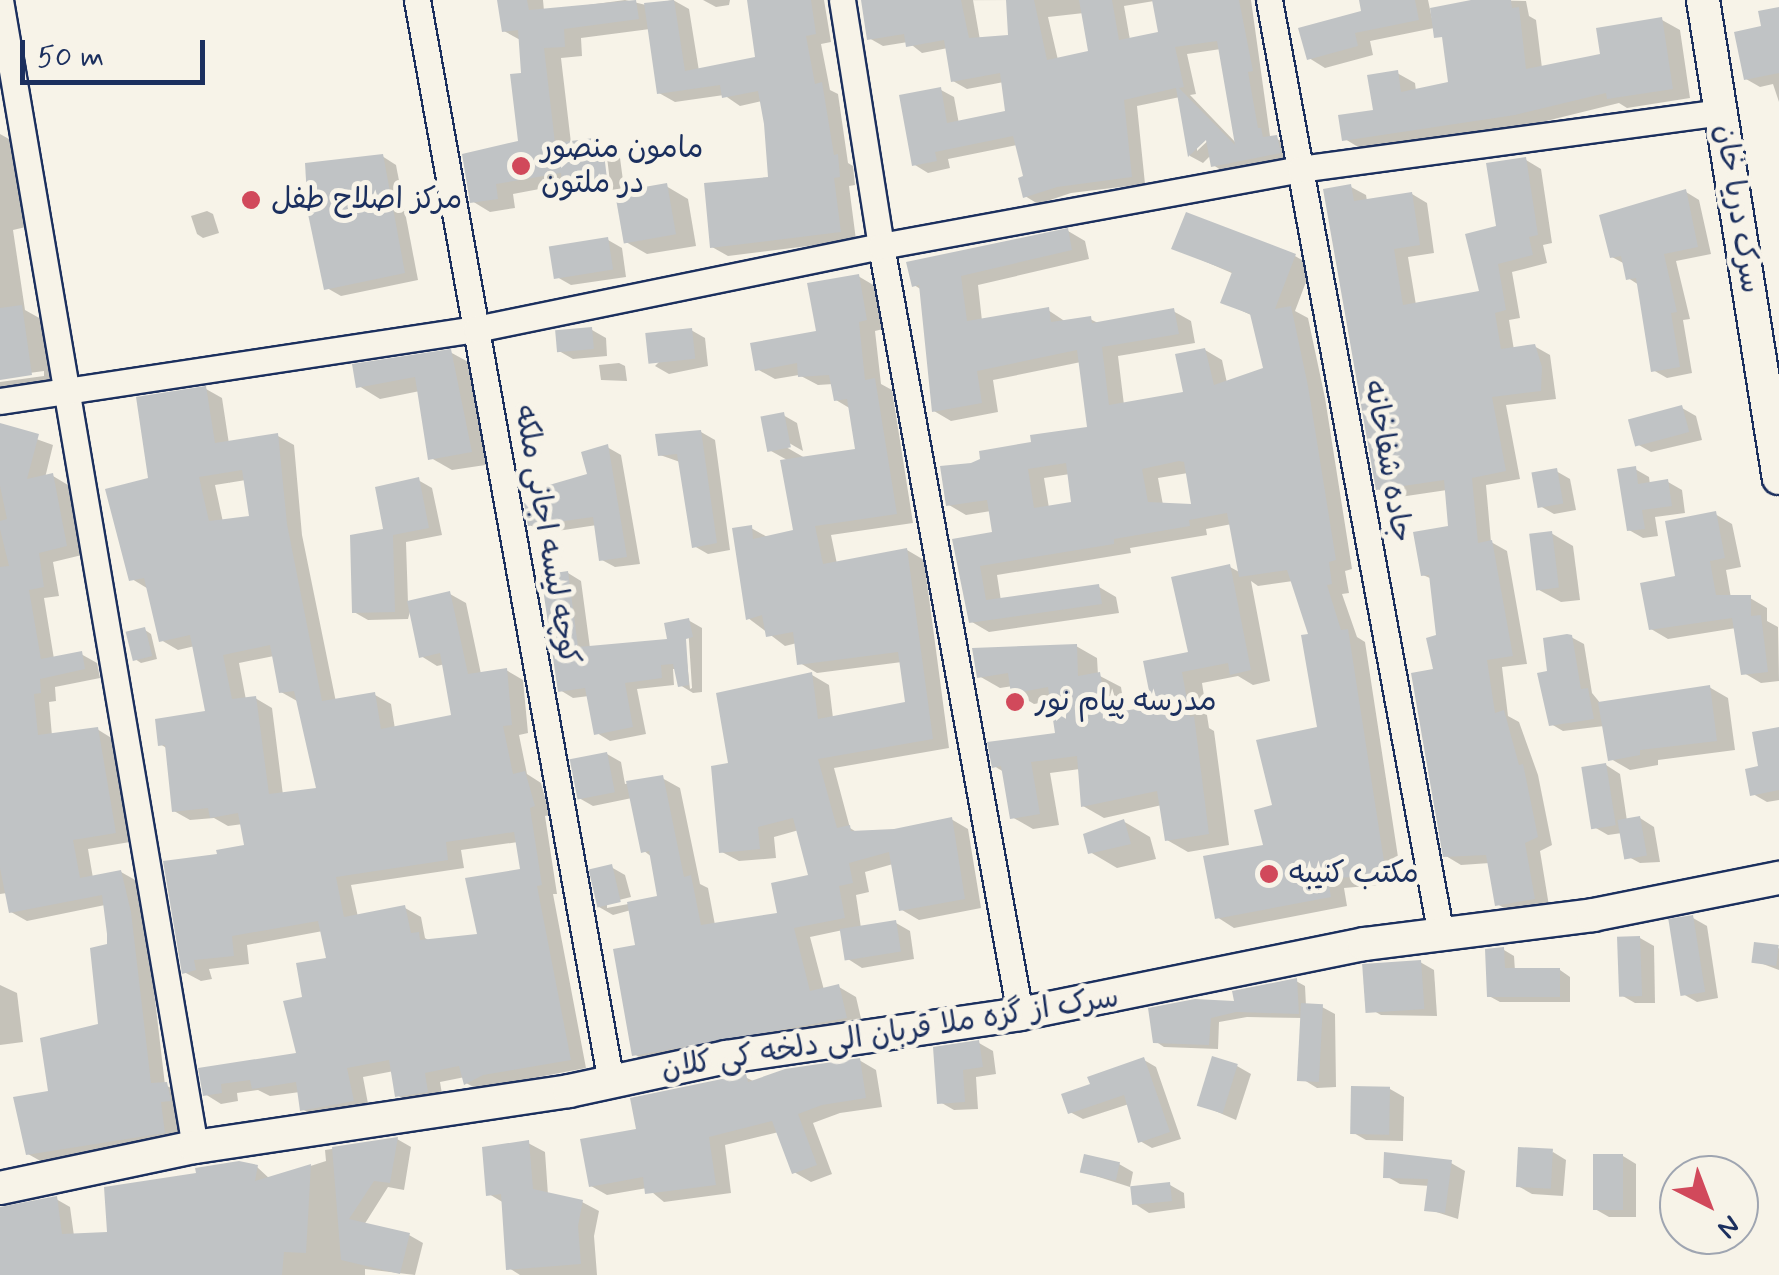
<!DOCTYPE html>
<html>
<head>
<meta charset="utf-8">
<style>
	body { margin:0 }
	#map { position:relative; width:1779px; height:1275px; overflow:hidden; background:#f7f3e8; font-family:Mynerve,"Playpen Sans Arabic",sans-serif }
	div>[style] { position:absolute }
	.shadow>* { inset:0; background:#0003 }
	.building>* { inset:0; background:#c0c3c5; transform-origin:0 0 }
	.roads { filter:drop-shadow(2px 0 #1b2f5e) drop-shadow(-2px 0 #1b2f5e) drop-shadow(0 2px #1b2f5e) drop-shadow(0 -2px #1b2f5e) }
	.minor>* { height:25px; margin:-12.5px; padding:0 12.5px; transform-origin:12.5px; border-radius:12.5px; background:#f7f3e8 }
	.tertiary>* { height:32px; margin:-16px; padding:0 16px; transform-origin:16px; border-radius:16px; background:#f7f3e8 }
	.dots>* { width:28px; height:28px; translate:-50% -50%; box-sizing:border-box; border:5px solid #f7f3e8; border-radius:50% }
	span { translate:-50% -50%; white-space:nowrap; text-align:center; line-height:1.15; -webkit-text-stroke:10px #f7f3e8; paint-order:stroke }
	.poi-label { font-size:30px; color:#1b2f5e }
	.left { translate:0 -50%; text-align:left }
	.street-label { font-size:30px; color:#1b2f5e }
	.north { position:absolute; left:1659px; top:1155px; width:100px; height:100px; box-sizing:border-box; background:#f7f3e8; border:2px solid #9fa5b1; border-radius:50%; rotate:138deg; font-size:28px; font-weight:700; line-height:40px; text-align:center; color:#1b2f5e }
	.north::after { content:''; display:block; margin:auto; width:35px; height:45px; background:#d1495b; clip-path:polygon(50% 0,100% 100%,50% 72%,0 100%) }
	.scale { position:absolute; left:20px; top:40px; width:185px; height:45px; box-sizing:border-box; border:5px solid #1b2f5e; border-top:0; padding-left:12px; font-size:30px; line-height:35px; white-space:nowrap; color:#1b2f5e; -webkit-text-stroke:8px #f7f3e8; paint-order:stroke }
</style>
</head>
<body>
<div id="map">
	<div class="shadow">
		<i style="clip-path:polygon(500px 0,543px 0,544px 11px,625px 0,646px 5px,673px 0,689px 9px,699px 71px,758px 59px,750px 0,824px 0,831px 42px,821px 44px,830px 90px,838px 94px,848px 163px,853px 166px,855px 185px,849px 186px,856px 240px,728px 256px,712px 247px,771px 179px,762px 101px,740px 106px,724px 95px,675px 102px,659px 93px,650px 29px,581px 38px,582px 56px,561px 58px,571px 143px,593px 140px,620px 158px,624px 188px,611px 190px,606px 149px,601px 149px,606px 191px,583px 194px,566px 184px,513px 194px,515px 208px,490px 212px,472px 201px,520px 143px,522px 41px,504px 31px)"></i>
		<i style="clip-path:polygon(703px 0,730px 0,729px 5px,716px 7px)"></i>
		<i style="clip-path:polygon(evenodd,864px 0,973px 0,980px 40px,1011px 37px,1007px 0,1251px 0,1270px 136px,1290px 145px,1293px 160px,1226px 173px,1213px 165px,1211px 155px,1203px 163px,1190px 156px,1180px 97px,1137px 106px,1145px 184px,1071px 193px,1038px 204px,1025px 196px,1026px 178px,1017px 145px,948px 159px,950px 168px,928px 173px,915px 165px,941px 90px,954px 97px,959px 124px,1008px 113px,1004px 82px,967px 89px,953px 81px,948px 48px,922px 53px,908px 42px,883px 46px,869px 38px,864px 0,1154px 1px,1161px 34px,1130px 40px,1124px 6px,1154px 1px,864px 0,1084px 13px,1091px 52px,1058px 60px,1048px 17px,1084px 13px,864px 0,1221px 49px,1237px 144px,1190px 95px,1196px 94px,1187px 54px,1221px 49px,864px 0,1216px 133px,1197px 151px,1197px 144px,1216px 133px)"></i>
		<i style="clip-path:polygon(1362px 0,1428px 0,1434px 28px,1370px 41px,1373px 55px,1325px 68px,1309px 58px,1364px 13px)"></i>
		<i style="clip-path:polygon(1479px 0,1526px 1px,1529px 16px,1536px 20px,1542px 68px,1603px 56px,1662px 20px,1680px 30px,1690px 98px,1627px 108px,1619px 103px,1534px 124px,1363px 150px,1345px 139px,1376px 112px,1397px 73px,1415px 83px,1416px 91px,1451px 84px)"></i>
		<i style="clip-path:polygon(1779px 9px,1779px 102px,1773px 84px,1760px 87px,1746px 79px,1764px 28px)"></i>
		<i style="clip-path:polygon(0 134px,18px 144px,30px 226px,13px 230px,25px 310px,41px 319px,51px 386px,0 393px,0 382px,44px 376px,44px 371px,0 377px)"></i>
		<i style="clip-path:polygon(382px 156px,396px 165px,418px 280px,341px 296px,327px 288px)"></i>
		<i style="clip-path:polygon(1526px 160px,1541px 169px,1552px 243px,1543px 245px,1547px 263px,1512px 272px,1520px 318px,1509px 320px,1514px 350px,1534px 346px,1550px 355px,1556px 399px,1506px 405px,1520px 479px,1486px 485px,1491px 542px,1507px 551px,1527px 664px,1502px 667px,1508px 716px,1519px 722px,1538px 775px,1552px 845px,1540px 851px,1549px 906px,1513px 913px,1497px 904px,1490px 863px,1461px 865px,1446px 856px,1436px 671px,1439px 637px,1432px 579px,1423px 575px,1450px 528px,1447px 490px,1393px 498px,1378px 489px,1351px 187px,1366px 195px,1367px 201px,1412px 194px,1427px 203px,1434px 253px,1408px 257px,1416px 305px,1482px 293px,1498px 228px)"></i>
		<i style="clip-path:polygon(666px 186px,688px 199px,696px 246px,647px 254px,626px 242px)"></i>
		<i style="clip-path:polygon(1686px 192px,1699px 200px,1711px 254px,1676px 261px,1690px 319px,1683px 320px,1692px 373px,1667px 378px,1653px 370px,1639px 285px,1628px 278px,1625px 264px,1612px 257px)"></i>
		<i style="clip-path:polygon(207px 211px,213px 214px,219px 233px,203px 238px,197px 234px,191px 216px)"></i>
		<i style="clip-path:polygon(evenodd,1068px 231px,1085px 241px,1089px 259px,978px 285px,982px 321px,1048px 310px,1066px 322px,1090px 319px,1100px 324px,1173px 311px,1191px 321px,1195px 343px,1118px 356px,1124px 405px,1186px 394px,1205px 350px,1222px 360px,1227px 383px,1266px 370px,1253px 316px,1223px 302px,1234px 274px,1174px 248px,1295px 256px,1312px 266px,1295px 311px,1308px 318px,1325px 398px,1352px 569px,1345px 571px,1349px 593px,1342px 594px,1357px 637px,1365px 642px,1402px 883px,1344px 888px,1347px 906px,1234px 928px,1217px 917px,1266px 847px,1275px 807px,1319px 729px,1311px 636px,1293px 581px,1258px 586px,1251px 581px,1270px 681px,1253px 685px,1238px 676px,1202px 683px,1209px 728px,1214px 731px,1229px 845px,1188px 852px,1167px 840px,1162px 805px,1104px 818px,1083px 806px,1080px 769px,1050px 773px,1059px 825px,1033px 829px,1012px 817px,1004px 772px,994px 766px,1058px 735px,1052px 701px,1034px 704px,1014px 692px,1013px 686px,1000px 688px,979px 676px,1076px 646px,1097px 658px,1098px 675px,1121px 687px,1125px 713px,1155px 708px,1191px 654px,1230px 567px,1241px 573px,1232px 524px,1206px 529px,1207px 535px,1130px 548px,1131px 553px,997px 575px,1001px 601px,1099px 587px,1116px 597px,1119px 613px,989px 632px,972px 622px,955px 541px,995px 534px,991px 511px,966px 515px,949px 505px,971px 465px,1089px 429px,1081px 362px,993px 380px,998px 412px,951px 421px,934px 411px,922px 290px,914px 285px,1068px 231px,1188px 473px,1194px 507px,1163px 505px,1158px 478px,1188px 473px,1068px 231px,1070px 474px,1074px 504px,1049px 508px,1044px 478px,1070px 474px)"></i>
		<i style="clip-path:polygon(608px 240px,622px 248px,626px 277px,571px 285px,557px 277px)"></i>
		<i style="clip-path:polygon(858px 276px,875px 286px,883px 329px,875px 331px,881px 384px,892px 390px,913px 523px,831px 535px,837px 564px,907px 550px,924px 560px,949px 748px,834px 768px,850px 828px,858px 833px,895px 831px,951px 819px,968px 829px,981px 908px,919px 920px,902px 910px,893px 864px,865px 872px,869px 892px,856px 895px,861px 928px,896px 923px,910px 931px,914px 959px,862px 968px,848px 959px,843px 930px,810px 937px,824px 990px,839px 987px,856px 997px,863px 1027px,651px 1064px,634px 1054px,638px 947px,631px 910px,613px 915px,599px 907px,611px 867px,625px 875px,631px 897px,607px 903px,607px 908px,660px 898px,652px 857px,644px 851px,632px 798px,593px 806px,579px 798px,607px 754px,621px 762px,625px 784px,662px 778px,680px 788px,700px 884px,708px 888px,715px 925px,780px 915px,811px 877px,799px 830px,774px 837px,776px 858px,739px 861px,722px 852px,731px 766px,812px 675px,829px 685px,833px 718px,907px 704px,902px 662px,817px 673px,800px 663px,797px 643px,785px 646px,748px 618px,751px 528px,769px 538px,796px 532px,789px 461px,771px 451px,783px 415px,797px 423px,803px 451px,782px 439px,779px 443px,805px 458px,858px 451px,851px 409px,836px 400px,833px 384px,818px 385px,799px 375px,775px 379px,757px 369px,819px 334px)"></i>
		<i style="clip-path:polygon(592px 330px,606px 338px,607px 356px,573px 359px,559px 351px)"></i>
		<i style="clip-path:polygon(691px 330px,705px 338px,708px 366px,669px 374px,655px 366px)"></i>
		<i style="clip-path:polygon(450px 352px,472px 364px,492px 464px,452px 470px,431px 458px,420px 391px,380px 399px,359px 386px)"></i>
		<i style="clip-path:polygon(619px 363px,625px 366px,627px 381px,601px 380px,599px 365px)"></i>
		<i style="clip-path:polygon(evenodd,206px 389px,222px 398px,229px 444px,278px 436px,294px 445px,302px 535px,336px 702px,375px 695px,391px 704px,395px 729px,454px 716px,445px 664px,437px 666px,421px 656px,411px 608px,408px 619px,368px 620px,354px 612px,386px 531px,418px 480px,432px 488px,442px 535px,406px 542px,408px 603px,450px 594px,466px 603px,481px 674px,506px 670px,523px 680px,528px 733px,519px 735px,527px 774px,541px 783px,550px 815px,545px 816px,557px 894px,553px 894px,586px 1068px,501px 1084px,483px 1092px,466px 1083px,465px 1077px,440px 1082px,443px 1100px,414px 1105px,397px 1095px,394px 1071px,363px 1077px,369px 1109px,319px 1119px,302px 1109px,300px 1092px,270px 1096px,258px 1090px,237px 1093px,238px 1101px,221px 1104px,205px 1094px,201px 1070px,299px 1055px,305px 998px,329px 959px,323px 931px,247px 945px,249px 964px,209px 969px,212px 979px,201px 981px,184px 972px,220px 856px,247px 847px,243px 824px,228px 826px,214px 818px,190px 820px,174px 811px,168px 749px,160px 744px,208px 713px,195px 646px,178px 650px,161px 640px,150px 590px,132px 579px,151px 480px,206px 389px,246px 480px,252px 518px,223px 522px,215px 485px,246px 480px,206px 389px,274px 656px,281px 692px,297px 701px,319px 790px,283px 795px,272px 708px,255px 698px,246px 700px,239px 663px,274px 656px,206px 389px,518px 842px,523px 871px,480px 937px,430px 941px,425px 938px,421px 917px,405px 908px,358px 917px,351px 885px,464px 868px,461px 850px,518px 842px)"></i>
		<i style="clip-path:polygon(1682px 408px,1696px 416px,1702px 440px,1651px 452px,1637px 444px)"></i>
		<i style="clip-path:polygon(0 426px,53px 445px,45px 478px,53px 476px,68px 485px,82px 555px,53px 562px,59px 596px,44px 598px,54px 659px,81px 654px,97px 663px,100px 678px,55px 687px,56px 701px,49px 702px,52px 736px,97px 729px,113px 739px,130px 842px,88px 849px,93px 878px,121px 872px,137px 881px,146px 923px,165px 1085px,183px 1094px,185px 1109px,176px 1110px,180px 1141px,44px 1163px,28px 1154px,51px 1093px,100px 1026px,110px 946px,105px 905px,27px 921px,11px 912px,7px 893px,0 894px)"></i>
		<i style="clip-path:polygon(701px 432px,715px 440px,730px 550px,708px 554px,694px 546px,680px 462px,660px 455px)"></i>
		<i style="clip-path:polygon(607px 447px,621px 455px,640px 564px,615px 567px,602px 560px,597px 525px,544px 533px,530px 525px,590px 475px)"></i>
		<i style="clip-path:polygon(1635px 469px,1649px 477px,1650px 485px,1668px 482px,1682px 490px,1685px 513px,1655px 517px,1658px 536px,1643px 538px,1629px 530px)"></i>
		<i style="clip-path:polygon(1556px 471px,1570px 479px,1576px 510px,1554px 514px,1540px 506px)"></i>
		<i style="clip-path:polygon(1715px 514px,1732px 524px,1741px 567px,1726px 570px,1731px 598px,1750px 598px,1767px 608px,1767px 621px,1778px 627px,1779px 681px,1761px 683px,1744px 673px,1736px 628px,1668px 639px,1651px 629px)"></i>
		<i style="clip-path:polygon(1551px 533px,1573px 546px,1580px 600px,1561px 602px,1539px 590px)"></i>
		<i style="clip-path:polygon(evenodd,568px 573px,581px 581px,590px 648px,670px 641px,688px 620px,702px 628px,702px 692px,693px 693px,680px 685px,676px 669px,673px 669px,674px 685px,637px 689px,646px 734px,610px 741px,597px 733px,589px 696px,573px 698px,560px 690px,568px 573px,688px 626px,692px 688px,690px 689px,683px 627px,688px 626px)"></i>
		<i style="clip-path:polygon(145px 630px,151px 634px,157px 659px,141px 663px,135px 659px)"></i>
		<i style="clip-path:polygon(1571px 637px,1584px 644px,1592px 693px,1601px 704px,1709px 687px,1728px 698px,1735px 750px,1658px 760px,1658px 765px,1630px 770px,1611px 759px,1604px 726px,1563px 731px,1551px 724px,1550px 674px)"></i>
		<i style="clip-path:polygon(1779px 730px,1779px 800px,1767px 802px,1753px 794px)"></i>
		<i style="clip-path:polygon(1606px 765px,1620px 774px,1627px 821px,1640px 818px,1654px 827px,1660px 862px,1640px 863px,1625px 855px,1622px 833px,1608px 835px,1594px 827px)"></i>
		<i style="clip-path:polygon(1123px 821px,1150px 837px,1156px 859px,1117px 868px,1090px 852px)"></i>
		<i style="clip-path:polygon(1693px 918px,1707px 926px,1718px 998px,1697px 1002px,1683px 994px)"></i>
		<i style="clip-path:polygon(1640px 938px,1654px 946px,1655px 1003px,1635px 1003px,1621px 995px)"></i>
		<i style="clip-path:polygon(1779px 948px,1779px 970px,1755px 961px)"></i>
		<i style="clip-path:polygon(1504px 950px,1514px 956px,1515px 971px,1560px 970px,1570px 977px,1570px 1002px,1500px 1002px,1489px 996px)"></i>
		<i style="clip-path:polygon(1420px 962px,1434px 970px,1437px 1016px,1381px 1015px,1367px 1007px)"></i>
		<i style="clip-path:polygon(1296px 981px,1305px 986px,1306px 1006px,1322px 1007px,1335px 1014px,1336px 1087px,1317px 1088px,1304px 1080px,1303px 1018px,1247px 1017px,1219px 1022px,1218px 1049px,1164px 1047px,1155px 1041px)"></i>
		<i style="clip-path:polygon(0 985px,17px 993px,23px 1042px,0 1045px)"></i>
		<i style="clip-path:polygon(979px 1043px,993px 1051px,996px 1074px,976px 1077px,978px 1109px,954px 1110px,940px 1102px)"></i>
		<i style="clip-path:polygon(859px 1060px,876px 1070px,882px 1107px,840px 1113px,813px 1123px,832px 1174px,811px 1182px,794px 1172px,779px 1132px,725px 1145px,731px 1193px,664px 1202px,647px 1188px,607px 1195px,591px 1186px,639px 1131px,745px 1077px,755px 1082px)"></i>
		<i style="clip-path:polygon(1144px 1060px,1156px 1067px,1181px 1139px,1152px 1148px,1140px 1141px,1129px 1104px,1083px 1119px,1070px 1112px)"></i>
		<i style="clip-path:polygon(1237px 1066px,1251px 1074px,1236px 1120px,1199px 1104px)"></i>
		<i style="clip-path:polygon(1390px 1089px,1404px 1097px,1403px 1141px,1366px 1140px,1352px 1132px)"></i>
		<i style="clip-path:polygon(397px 1139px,411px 1147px,404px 1190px,388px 1187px,364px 1225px,409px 1235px,423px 1243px,415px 1275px,365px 1269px,365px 1275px,0 1275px,0 1209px,56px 1199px,70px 1207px,74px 1236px,110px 1234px,257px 1167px,270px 1179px,326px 1161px,325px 1150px)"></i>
		<i style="clip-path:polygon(528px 1143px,545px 1152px,548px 1195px,582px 1202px,599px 1211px,594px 1236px,597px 1275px,520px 1275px,509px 1268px,504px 1203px,489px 1194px)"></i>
		<i style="clip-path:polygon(1553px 1152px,1566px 1160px,1563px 1196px,1532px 1194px,1518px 1186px)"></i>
		<i style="clip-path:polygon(1623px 1156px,1636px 1164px,1636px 1217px,1609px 1217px,1595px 1209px)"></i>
		<i style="clip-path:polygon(1451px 1163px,1465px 1171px,1458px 1219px,1427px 1209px,1430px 1186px,1400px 1184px,1386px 1176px)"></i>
		<i style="clip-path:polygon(1119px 1164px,1133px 1172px,1130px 1187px,1083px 1172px)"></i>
		<i style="clip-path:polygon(1170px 1185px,1184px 1193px,1185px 1208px,1149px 1213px,1135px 1204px)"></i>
	</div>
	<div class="building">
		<i style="clip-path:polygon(497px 0,527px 0,529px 10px,636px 0,639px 19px,564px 29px,565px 47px,544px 48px,555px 143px,594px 138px,595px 146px,603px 145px,607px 179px,562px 185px,561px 173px,496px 184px,498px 199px,470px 203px,462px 154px,518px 141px,510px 74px,521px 73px,518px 30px,502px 32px)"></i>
		<i style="clip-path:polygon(674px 0,685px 71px,755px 57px,747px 0,811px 0,816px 34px,806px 36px,815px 84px,822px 82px,834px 155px,838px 154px,840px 177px,834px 178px,841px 232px,710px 248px,704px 183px,768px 177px,764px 124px,758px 91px,722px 98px,720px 85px,657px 94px,644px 3px)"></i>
		<i style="clip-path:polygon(evenodd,861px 0,961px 0,969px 38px,1008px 35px,1006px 0,1034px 0,1047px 60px,1088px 51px,1079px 0,1112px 0,1119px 40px,1158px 32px,1152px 0,1239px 0,1253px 71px,1248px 72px,1258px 128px,1261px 128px,1263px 137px,1277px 135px,1281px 153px,1211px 167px,1206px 140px,1188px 157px,1176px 88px,1124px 100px,1132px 177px,1057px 187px,1023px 198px,1018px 178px,1023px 176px,1013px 136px,935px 152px,937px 161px,912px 166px,899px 95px,941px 87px,947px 123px,1005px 111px,1000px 73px,951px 82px,944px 40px,906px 47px,904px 34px,867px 40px,861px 0,1217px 41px,1235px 145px,1179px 88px,1184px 87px,1175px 47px,1217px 41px)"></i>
		<i style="clip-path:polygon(1359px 0,1415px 0,1419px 20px,1355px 33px,1358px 46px,1307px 60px,1298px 28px,1361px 11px)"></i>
		<i style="clip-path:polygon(1471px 0,1511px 0,1512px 8px,1519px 7px,1526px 69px,1600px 54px,1596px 28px,1662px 17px,1673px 89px,1607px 99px,1606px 93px,1515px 115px,1342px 141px,1338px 115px,1373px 110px,1367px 75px,1398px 70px,1401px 92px,1448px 82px,1442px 37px,1434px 38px,1430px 8px)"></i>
		<i style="clip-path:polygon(1779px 7px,1779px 73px,1744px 80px,1734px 32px,1761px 26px,1758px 11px)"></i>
		<i style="clip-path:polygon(383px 154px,405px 273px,324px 290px,308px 214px,305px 163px)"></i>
		<i style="clip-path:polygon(1526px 157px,1538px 235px,1529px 237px,1533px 255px,1498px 264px,1506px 310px,1495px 313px,1501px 349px,1535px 344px,1542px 367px,1541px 391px,1492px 397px,1506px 471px,1472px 478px,1478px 543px,1492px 540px,1513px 656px,1487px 660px,1495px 713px,1504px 710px,1519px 765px,1523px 764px,1538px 837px,1525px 843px,1535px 899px,1495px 906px,1486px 855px,1443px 857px,1411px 673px,1433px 669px,1426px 638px,1436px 635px,1429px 575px,1421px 576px,1413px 532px,1448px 526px,1444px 480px,1376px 490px,1323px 189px,1351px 184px,1354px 201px,1412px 192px,1420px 245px,1394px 249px,1403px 305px,1479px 291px,1465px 234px,1496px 226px,1486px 163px)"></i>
		<i style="left:667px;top:183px;width:52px;height:53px;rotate:80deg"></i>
		<i style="clip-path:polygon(1686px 189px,1698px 247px,1664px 254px,1677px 312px,1671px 313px,1680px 367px,1651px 372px,1636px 278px,1626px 280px,1621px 256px,1610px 258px,1599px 215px)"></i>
		<i style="clip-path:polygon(evenodd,1186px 212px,1296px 254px,1275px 309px,1291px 306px,1308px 386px,1336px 560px,1329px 562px,1332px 584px,1327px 585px,1341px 630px,1348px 629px,1386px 874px,1328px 879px,1331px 897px,1215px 919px,1203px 856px,1263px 845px,1254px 810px,1272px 805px,1256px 740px,1317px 727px,1301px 635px,1308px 634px,1287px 570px,1239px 577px,1227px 513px,1189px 520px,1190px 526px,1114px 539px,1114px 544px,980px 566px,986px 600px,1099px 584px,1102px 604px,969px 623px,952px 539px,992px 532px,987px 500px,946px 506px,940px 466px,971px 463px,980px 459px,979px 451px,1031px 442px,1030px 435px,1087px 427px,1077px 350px,977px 371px,982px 403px,932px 412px,919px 285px,912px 287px,906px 262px,1068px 228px,1072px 250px,961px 276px,967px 321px,1049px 307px,1051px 322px,1091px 316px,1092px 323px,1174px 308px,1179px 334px,1102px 347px,1109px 405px,1183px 392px,1175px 354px,1205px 348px,1214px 385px,1263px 368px,1250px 314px,1220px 303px,1232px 272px,1171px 249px,1186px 212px,1179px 461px,1184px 462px,1191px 504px,1148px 502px,1142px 469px,1179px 461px,1186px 212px,1066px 463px,1071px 502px,1034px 508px,1028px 469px,1066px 463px)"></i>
		<i style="left:608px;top:237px;width:33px;height:60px;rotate:81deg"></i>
		<i style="clip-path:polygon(859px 274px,867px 320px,859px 322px,865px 380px,875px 378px,897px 514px,815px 526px,823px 564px,907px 548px,933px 739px,818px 759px,837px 828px,850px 825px,851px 831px,894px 829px,952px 817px,965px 899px,899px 911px,889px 852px,849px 863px,853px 883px,839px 886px,845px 918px,794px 928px,810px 991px,839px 984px,847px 1018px,632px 1056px,613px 949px,635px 945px,627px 902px,657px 896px,649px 851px,641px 853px,626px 781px,663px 775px,684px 877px,691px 875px,701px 925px,777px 913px,771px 883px,808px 875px,793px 818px,758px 827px,760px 849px,719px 853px,711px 766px,728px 763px,716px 693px,812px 672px,818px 719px,905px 702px,898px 652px,797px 665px,793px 632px,766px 637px,762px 615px,746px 620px,732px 528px,752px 525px,753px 539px,793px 530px,780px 460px,855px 449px,847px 399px,834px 401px,829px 375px,798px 377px,797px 363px,755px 371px,750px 343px,816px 331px,807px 283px)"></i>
		<i style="clip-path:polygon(22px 305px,32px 375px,0 380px,0 308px)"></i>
		<i style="left:592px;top:327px;width:22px;height:37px;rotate:85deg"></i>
		<i style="left:692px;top:328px;width:31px;height:47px;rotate:84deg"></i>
		<i style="clip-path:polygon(451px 349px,472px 452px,428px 460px,415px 377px,356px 388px,352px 364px)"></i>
		<i style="clip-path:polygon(evenodd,206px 386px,215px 443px,278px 433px,287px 524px,322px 701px,375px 692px,381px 729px,451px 715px,440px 653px,419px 658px,407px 601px,450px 591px,468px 674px,507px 668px,512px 725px,503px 726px,513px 774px,525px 771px,535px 806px,530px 808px,542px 885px,537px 886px,571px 1060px,483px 1075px,464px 1085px,459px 1066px,425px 1073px,428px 1092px,395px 1097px,389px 1060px,347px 1068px,354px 1101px,300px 1111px,296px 1082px,252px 1089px,250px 1080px,221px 1084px,222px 1093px,203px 1096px,198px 1068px,296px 1053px,283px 1001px,302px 997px,296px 963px,326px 958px,318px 921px,232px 936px,234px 956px,194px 960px,196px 970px,182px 974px,163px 861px,217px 854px,216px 850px,244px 845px,238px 813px,210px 818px,208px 808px,172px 812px,165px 745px,158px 746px,155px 719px,205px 711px,190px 635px,159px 642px,144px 578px,129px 581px,105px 489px,148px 478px,136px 397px,206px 386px,242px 470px,249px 516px,209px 521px,199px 477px,242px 470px,206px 386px,270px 645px,279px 693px,294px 691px,316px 788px,269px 794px,256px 696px,232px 699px,223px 655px,270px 645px,206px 386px,514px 832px,520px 869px,465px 878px,477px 934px,420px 940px,419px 932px,411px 933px,405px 905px,344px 917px,336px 877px,448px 860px,446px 842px,514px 832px)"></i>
		<i style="left:1682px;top:405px;width:28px;height:56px;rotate:75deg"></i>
		<i style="left:784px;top:412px;width:36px;height:24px;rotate:79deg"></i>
		<i style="clip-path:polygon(0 423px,39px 434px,27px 479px,53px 473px,67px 546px,39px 553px,44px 587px,29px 590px,41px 659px,82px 651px,85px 669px,40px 679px,41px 693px,34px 694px,38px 735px,98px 727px,116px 833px,73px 840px,80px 878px,121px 870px,131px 912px,151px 1083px,167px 1082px,171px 1101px,161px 1102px,165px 1133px,26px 1155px,13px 1097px,48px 1091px,40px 1038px,98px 1024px,90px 948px,107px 944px,107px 934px,102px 895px,9px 913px,0 868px,0 567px,9px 566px,0 529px,0 521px,7px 519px,0 486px)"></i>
		<i style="clip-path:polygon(701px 430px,717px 543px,692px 548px,677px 454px,658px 456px,655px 434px)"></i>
		<i style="clip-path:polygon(608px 444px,627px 557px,599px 561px,593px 517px,528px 526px,524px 503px,533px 502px,532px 490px,587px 474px,581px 452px)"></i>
		<i style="clip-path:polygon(1636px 466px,1638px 484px,1668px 479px,1672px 506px,1642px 510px,1645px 529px,1627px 531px,1617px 469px)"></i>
		<i style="left:1557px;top:468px;width:36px;height:26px;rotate:80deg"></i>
		<i style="clip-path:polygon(419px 477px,429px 528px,393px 535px,395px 612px,352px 613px,350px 535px,383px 529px,375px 487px)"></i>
		<i style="clip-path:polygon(1716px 511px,1725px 558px,1710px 561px,1716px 595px,1751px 595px,1751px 616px,1761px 615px,1768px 672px,1741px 675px,1732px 618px,1649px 630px,1640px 583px,1675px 576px,1665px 521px)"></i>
		<i style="left:1552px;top:531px;width:57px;height:23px;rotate:83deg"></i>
		<i style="clip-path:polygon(1230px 564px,1251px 670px,1230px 675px,1228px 663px,1182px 672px,1190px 717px,1194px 716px,1209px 834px,1165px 841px,1157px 791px,1081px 807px,1077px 756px,1031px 762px,1040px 814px,1010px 819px,1001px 766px,992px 768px,987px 742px,1055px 733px,1048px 687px,1011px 694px,1008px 673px,977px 678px,972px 648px,1077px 644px,1078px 676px,1100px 672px,1107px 714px,1152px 706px,1143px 661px,1188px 652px,1171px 577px)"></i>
		<i style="clip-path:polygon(568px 571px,578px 647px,667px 639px,664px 623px,689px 618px,693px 637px,686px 639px,689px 685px,678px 687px,673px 664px,661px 665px,662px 678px,625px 683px,633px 727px,594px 735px,585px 688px,558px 692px,541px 575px)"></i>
		<i style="left:145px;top:627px;width:30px;height:20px;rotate:76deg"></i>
		<i style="clip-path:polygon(1567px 634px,1572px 635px,1581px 689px,1588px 688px,1594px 719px,1549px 726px,1537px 673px,1547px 671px,1543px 638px)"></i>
		<i style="clip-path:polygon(1710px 685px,1717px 741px,1640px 750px,1640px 755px,1608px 761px,1598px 702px)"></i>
		<i style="clip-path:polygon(1779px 727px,1779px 790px,1750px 796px,1745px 769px,1758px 766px,1752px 732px)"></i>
		<i style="left:607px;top:752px;width:41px;height:38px;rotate:79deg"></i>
		<i style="left:1606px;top:763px;width:63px;height:25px;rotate:81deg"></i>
		<i style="left:1640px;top:816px;width:40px;height:23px;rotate:80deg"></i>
		<i style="clip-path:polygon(1124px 819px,1131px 844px,1088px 854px,1083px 834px)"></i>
		<i style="left:612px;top:864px;width:39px;height:24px;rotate:77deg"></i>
		<i style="left:1693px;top:915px;width:78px;height:25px;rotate:81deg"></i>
		<i style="left:896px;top:920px;width:32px;height:57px;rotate:81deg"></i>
		<i style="left:1640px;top:936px;width:60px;height:23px;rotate:88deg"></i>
		<i style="left:1754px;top:942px;width:25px;height:21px;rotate:7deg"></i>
		<i style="clip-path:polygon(1504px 947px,1505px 968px,1560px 968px,1560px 997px,1487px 997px,1485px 949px)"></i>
		<i style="left:1421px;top:960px;width:49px;height:59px;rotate:86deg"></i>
		<i style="clip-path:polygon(1297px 978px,1299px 1014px,1236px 1012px,1211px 1018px,1209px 1045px,1153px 1043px,1148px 1008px,1195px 999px,1234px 1001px,1232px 991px)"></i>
		<i style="left:1301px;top:1003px;width:22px;height:78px;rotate:3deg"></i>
		<i style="clip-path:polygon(979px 1040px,983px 1067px,963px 1070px,965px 1102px,937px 1104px,933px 1047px)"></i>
		<i style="left:1212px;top:1056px;width:27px;height:52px;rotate:17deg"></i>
		<i style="clip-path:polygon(1144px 1057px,1170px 1132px,1138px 1143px,1124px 1095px,1068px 1114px,1061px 1094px,1090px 1084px,1087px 1077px)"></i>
		<i style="clip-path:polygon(860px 1058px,866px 1098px,822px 1105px,798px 1114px,817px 1165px,792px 1174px,772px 1121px,709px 1137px,716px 1185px,645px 1194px,643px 1177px,589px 1187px,580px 1139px,636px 1129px,630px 1098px,746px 1074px,748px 1082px,785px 1069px)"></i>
		<i style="left:1351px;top:1086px;width:39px;height:48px;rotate:1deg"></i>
		<i style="clip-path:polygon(398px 1137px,390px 1183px,374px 1181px,349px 1219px,410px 1233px,400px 1274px,341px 1260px,332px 1147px)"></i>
		<i style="clip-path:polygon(529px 1140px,533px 1189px,583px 1200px,578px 1226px,581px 1264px,506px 1270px,501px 1194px,486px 1196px,482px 1147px)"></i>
		<i style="left:1518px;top:1147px;width:35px;height:40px;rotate:3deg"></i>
		<i style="clip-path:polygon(1384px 1152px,1452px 1160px,1445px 1213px,1424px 1211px,1428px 1179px,1383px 1178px)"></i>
		<i style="left:1084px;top:1154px;width:37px;height:19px;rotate:13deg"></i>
		<i style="left:1593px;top:1154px;width:30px;height:56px"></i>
		<i style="clip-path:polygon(239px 1161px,258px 1165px,255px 1181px,311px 1164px,306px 1253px,284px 1252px,282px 1275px,0 1275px,0 1207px,57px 1196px,62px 1234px,107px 1232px,104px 1187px,196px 1173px,195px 1168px)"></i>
		<i style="left:1170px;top:1182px;width:19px;height:40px;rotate:84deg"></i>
	</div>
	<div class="roads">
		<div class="minor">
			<i style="left:0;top:0;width:1163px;rotate:80.35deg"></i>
			<i style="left:417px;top:0;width:1099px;rotate:79.84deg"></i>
			<i style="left:842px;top:0;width:249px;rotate:81deg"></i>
			<i style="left:881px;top:246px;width:780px;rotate:79.74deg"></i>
			<i style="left:1269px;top:0;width:951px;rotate:79.58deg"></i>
			<i style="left:0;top:401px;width:481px;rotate:-8.6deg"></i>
			<i style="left:476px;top:329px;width:413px;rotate:-11.6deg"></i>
			<i style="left:881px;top:246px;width:426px;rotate:-10.4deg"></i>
			<i style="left:1300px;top:169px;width:426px;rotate:-7.7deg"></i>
		</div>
		<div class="tertiary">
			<i style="left:1703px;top:0;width:484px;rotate:81deg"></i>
			<i style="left:0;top:1188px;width:199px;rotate:-11.9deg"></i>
			<i style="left:195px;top:1147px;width:378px;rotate:-8.5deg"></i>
			<i style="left:569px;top:1091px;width:161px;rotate:-12.2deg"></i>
			<i style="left:726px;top:1057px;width:297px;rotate:-8.3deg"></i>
			<i style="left:1020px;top:1014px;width:351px;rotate:-11.5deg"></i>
			<i style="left:1364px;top:944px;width:231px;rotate:-7.2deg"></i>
			<i style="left:1593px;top:915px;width:190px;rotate:-11.3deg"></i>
		</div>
	</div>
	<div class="dots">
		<i style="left:521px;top:166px;background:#d1495b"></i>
		<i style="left:251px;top:200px;background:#d1495b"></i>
		<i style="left:1015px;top:702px;background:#d1495b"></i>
		<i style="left:1269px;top:874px;background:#d1495b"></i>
	</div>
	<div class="poi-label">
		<span class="left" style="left:541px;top:166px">مامون منصور<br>در ملتون</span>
		<span class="left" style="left:271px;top:200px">مرکز اصلاح طفل</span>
		<span class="left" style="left:1035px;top:702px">مدرسه پیام نور</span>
		<span class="left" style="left:1289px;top:874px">مکتب کنیبه</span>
	</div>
	<div class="street-label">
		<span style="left:1737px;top:209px;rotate:81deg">سرک دریا خان</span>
		<span style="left:1387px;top:461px;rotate:80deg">جاده شفاخانه</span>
		<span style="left:546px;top:535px;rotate:80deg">کوچه لیسه اجانی ملکه</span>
		<span style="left:890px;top:1034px;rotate:-9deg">سرک از گزه ملا قربان الی دلخه کی کلان</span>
	</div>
	<div class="north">N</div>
	<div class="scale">50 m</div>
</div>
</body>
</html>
